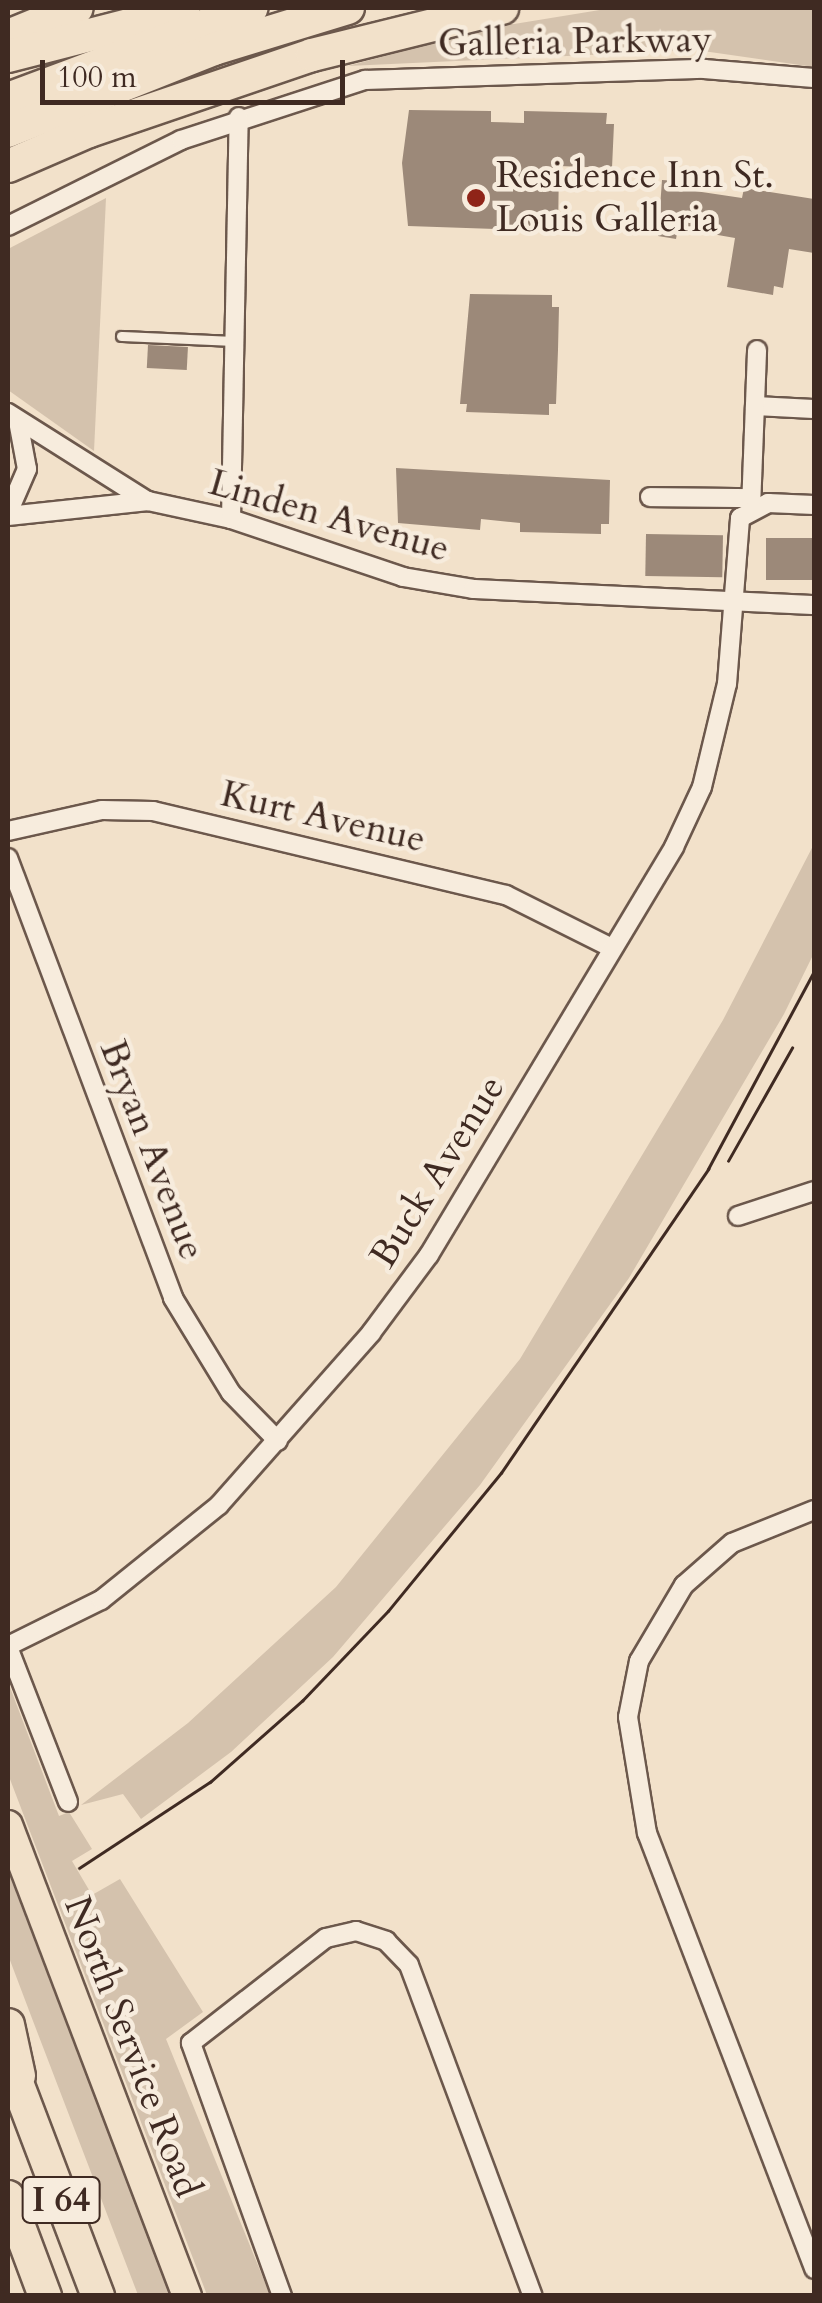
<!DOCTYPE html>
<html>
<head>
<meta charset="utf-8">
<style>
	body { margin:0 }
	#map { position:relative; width:822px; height:2303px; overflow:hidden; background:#f2e1ca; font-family:Cardo,serif }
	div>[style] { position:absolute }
	.green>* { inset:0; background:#d4c2ad }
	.building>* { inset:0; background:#9c8979; transform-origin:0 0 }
	.roads { filter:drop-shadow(2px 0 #6c584c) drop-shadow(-2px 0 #6c584c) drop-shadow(0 2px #6c584c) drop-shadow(0 -2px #6c584c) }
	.lane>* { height:9px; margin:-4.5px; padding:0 4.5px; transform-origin:4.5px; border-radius:4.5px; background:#f7ecdd }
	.street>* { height:18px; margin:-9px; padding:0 9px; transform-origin:9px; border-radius:9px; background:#f7ecdd }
	.primary>* { height:28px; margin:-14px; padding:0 14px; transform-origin:14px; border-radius:14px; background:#f2e1ca }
	.highway>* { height:32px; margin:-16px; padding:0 16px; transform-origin:16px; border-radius:16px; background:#f2e1ca }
	.tram>* { height:2.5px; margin:-1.25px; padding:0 1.25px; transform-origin:1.25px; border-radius:1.25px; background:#3f2a22 }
	.dots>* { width:28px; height:28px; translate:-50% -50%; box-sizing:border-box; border:5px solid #f7ecdd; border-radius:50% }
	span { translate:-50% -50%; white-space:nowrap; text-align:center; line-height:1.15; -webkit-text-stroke:9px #f7ecdd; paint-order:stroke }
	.shield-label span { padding:2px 8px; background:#f7ecdd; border:2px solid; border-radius:8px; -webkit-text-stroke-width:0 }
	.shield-label { font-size:35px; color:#3f2a22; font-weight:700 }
	.street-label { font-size:38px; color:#3f2a22 }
	.poi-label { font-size:38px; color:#3f2a22 }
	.left { translate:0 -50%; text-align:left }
	.frame { position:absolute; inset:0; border:10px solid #3f2a22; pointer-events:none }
	.scale { position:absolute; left:40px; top:60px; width:305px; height:45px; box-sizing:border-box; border:5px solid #3f2a22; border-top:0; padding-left:12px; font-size:30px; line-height:35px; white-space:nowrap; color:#3f2a22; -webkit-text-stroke:8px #f7ecdd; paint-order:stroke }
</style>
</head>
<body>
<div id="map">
	<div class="green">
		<i style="clip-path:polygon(612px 8px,814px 8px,814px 67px,696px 50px,348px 66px,489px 28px)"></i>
		<i style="clip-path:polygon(106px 198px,94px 451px,8px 390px,8px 249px)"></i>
		<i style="clip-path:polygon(814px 844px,814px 953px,784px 1014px,629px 1278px,480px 1485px,333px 1657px,231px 1752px,141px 1819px,123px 1794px,81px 1805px,188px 1723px,336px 1587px,520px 1359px,723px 1020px)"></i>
		<i style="clip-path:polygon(8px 1682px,59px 1816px,69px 1812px,92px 1849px,72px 1861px,92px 1895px,120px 1879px,203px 2012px,166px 2039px,270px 2295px,207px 2295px,8px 1774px)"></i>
		<i style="clip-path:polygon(8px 1871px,74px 2044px,170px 2295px,138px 2295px,33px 2021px,8px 1955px)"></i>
	</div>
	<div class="building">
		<i style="clip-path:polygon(409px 110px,491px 111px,491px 122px,524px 123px,524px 111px,607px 113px,606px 124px,614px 124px,612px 168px,559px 166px,558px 231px,408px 226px,402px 163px)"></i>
		<i style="clip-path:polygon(662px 180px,697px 182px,695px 191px,742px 198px,744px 188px,814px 199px,814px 253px,789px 249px,783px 288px,774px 286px,773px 295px,727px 287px,735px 238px,678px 228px,676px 239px,658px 236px)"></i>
		<i style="clip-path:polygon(470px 294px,552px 295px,552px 307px,559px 307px,558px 350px,556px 404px,549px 404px,549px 415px,466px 412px,467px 404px,460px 404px)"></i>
		<i style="left:148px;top:345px;width:40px;height:23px;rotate:3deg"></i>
		<i style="clip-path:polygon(396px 468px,610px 480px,609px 524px,601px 524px,601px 534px,520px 532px,520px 523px,481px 519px,480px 530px,398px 523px)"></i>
		<i style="left:646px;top:534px;width:77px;height:42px;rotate:1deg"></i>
		<i style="left:766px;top:538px;width:48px;height:42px"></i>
	</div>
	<div class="roads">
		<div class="lane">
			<i style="left:121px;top:336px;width:114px;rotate:2.5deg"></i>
		</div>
		<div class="street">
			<i style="left:8px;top:226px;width:193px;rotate:-26.4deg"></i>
			<i style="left:181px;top:140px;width:194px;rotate:-18.1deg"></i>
			<i style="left:365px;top:80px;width:339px;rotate:-1.9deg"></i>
			<i style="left:704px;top:69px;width:110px;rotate:4.7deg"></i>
			<i style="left:755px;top:406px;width:59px;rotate:2.9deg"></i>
			<i style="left:8px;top:413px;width:165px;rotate:32.3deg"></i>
			<i style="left:650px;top:497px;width:101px;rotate:0.6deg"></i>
			<i style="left:751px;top:508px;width:158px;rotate:-87.8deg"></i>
			<i style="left:8px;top:513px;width:48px;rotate:-66.6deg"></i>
			<i style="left:27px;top:469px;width:49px;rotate:-100.6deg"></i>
			<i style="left:8px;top:516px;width:141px;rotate:-6.1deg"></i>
			<i style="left:148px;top:501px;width:85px;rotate:12.2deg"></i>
			<i style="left:231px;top:519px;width:182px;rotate:18.6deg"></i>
			<i style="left:403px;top:577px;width:71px;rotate:9.7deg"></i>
			<i style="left:473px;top:589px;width:341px;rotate:2.7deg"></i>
			<i style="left:231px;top:519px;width:402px;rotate:-88.9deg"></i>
			<i style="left:8px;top:831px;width:96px;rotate:-12.6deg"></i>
			<i style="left:102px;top:810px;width:51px;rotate:1.1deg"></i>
			<i style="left:153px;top:811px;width:363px;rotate:13.4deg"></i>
			<i style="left:506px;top:895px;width:119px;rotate:26.6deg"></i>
			<i style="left:8px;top:858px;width:470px;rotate:69.4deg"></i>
			<i style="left:173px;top:1298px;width:111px;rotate:58.6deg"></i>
			<i style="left:231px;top:1393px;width:67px;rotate:45.6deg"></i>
			<i style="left:738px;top:1216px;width:80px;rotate:-18.2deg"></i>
			<i style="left:814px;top:1510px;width:88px;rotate:158.1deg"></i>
			<i style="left:732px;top:1543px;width:64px;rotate:138.8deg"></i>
			<i style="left:684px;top:1585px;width:88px;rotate:120.6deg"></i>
			<i style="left:639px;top:1661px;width:57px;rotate:101.1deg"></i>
			<i style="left:628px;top:1717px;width:118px;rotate:80.7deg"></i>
			<i style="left:647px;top:1833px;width:467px;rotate:69deg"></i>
			<i style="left:8px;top:1646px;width:104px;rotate:-26.3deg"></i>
			<i style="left:101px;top:1600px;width:151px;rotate:-38.8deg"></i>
			<i style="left:219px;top:1505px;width:230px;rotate:-48.5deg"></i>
			<i style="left:371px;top:1333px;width:97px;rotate:-53.4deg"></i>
			<i style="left:429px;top:1255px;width:476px;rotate:-59deg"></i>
			<i style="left:674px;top:847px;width:66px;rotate:-65deg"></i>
			<i style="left:702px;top:787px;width:106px;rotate:-76.4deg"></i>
			<i style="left:727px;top:684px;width:167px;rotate:-85.5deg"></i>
			<i style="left:740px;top:518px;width:32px;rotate:-28deg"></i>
			<i style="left:768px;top:503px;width:46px;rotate:2.5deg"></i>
			<i style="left:8px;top:1647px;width:166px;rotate:68.8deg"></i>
			<i style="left:282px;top:2296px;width:269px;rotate:-109.8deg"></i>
			<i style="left:191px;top:2043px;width:171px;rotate:-37.9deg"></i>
			<i style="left:326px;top:1938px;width:31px;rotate:-13deg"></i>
			<i style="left:356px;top:1931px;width:32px;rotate:18deg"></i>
			<i style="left:386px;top:1941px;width:33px;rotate:46deg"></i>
			<i style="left:409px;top:1965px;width:353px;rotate:69.5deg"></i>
		</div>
		<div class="primary">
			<i style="left:8px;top:1825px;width:504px;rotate:69.19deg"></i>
		</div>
		<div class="highway">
			<i style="left:8px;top:36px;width:74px;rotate:-22.1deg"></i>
			<i style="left:8px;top:56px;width:181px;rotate:-14.4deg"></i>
			<i style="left:8px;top:99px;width:260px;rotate:-20.5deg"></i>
			<i style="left:8px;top:131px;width:222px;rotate:-21.7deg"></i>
			<i style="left:214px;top:49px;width:140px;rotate:-17deg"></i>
			<i style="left:8px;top:166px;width:88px;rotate:-23.4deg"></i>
			<i style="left:89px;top:131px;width:236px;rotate:-18.8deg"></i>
			<i style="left:312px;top:55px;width:196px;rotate:-13.9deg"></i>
			<i style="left:8px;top:2025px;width:52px;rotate:77.8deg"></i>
			<i style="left:8px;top:2059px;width:254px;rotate:69.2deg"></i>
			<i style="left:8px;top:2197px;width:106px;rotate:69.5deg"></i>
		</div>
	</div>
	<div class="tram">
		<i style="left:728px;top:1161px;width:130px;rotate:-60.5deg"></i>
		<i style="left:79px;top:1868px;width:157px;rotate:-33.3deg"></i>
		<i style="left:210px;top:1782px;width:123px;rotate:-41.4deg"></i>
		<i style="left:302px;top:1701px;width:124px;rotate:-46.3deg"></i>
		<i style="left:388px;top:1611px;width:178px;rotate:-50.7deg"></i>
		<i style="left:501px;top:1473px;width:368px;rotate:-55.7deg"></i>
		<i style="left:708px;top:1169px;width:225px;rotate:-61.8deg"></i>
	</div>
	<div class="dots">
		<i style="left:476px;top:198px;background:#8f2418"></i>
	</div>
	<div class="shield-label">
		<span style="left:61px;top:2200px">I 64</span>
	</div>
	<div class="street-label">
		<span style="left:575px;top:42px;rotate:-1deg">Galleria Parkway</span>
		<span style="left:329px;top:516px;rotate:16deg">Linden Avenue</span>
		<span style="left:323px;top:817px;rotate:13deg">Kurt Avenue</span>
		<span style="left:152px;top:1150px;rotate:69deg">Bryan Avenue</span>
		<span style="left:438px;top:1172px;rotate:-58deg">Buck Avenue</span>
		<span style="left:132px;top:2047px;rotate:69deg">North Service Road</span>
	</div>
	<div class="poi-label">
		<span class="left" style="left:496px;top:198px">Residence Inn St.<br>Louis Galleria</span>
	</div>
	<div class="frame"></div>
	<div class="scale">100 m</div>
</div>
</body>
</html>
